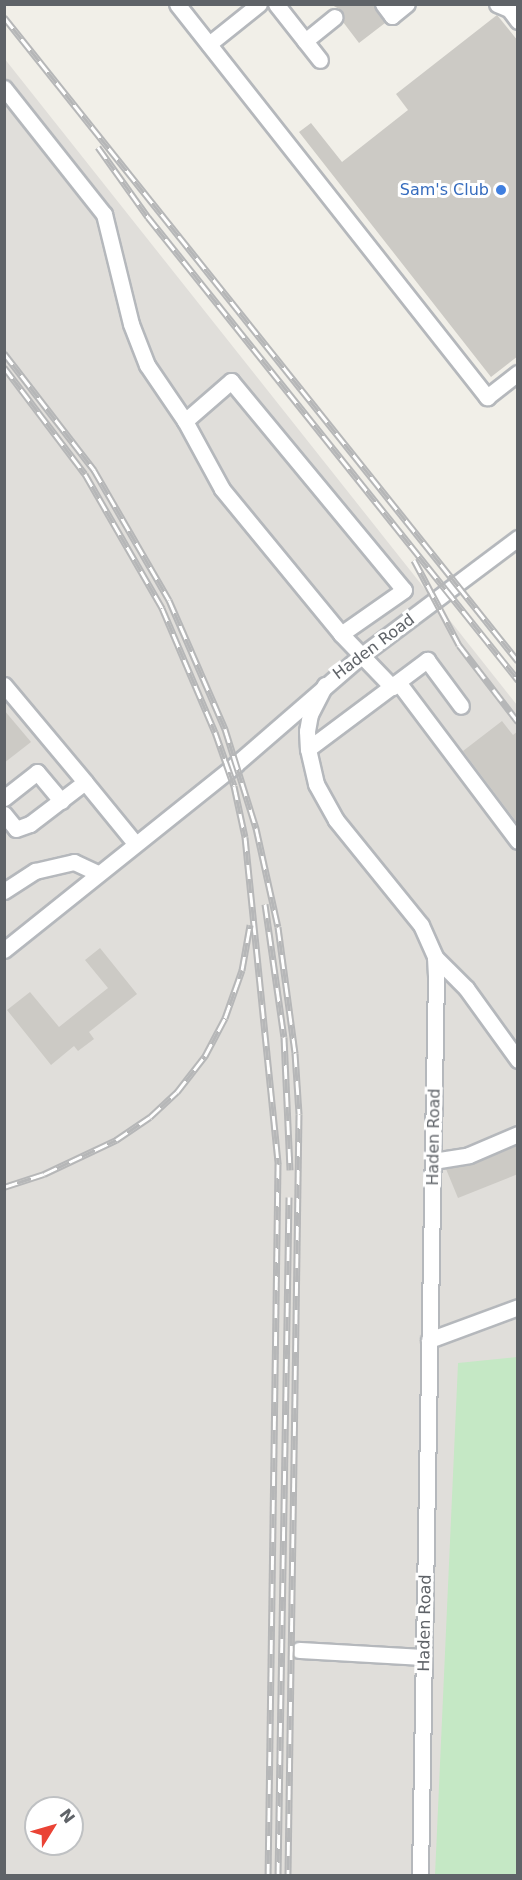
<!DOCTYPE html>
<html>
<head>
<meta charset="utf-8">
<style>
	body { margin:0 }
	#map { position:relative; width:522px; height:1880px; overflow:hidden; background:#f1efe8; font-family:"DejaVu Sans",sans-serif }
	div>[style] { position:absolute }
	.industrial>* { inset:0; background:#e0deda }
	.green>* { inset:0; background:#c5e8c5 }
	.building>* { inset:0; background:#cccac5 }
	.roads { filter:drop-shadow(2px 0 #b5b8bc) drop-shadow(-2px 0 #b5b8bc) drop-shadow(0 2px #b5b8bc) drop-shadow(0 -2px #b5b8bc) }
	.minor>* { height:15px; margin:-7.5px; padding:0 7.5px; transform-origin:7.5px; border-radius:7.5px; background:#fff }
	.rail>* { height:7px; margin-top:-3.5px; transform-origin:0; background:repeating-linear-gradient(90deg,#fff 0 14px,#b6b7b8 0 28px); box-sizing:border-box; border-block:2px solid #b6b7b8 }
	.dots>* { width:16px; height:16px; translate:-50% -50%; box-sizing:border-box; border:3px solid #fff; border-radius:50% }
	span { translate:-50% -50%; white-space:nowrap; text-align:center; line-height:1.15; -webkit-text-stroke:6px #fff; paint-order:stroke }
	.shop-label { font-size:16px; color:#366cbe }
	.right { translate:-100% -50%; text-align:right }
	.street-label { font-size:16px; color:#5f6368 }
	.frame { position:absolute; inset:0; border:6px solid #5f6368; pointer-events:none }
	.north { position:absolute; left:24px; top:1796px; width:60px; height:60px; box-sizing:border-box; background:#fff; border:2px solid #bfc1c3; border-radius:50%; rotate:53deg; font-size:16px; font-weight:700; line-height:24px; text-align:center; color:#5f6368 }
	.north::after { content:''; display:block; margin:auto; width:21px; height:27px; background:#ea4335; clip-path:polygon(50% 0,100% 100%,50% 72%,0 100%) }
</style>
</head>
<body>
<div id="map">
	<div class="industrial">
		<i style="clip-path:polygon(evenodd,4px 58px,517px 705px,517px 1875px,5px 1875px,4px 58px,36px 1808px,72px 1808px,72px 1844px,36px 1844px,36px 1808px)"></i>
	</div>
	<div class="green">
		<i style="clip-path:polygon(517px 1357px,517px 1875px,435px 1875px,458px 1363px)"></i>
	</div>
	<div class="building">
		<i style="clip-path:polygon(330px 4px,373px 4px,385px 23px,359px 43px,343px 22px,343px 11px)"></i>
		<i style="clip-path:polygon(497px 15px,518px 41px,518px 356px,491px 377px,299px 132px,311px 123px,342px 162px,408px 110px,396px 94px)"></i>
		<i style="clip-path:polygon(4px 710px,31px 742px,4px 763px)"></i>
		<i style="clip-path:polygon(502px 721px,513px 735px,518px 731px,518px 824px,463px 751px)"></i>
		<i style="clip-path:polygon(100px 948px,137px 994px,89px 1032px,94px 1039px,78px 1051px,74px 1046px,51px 1065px,7px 1010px,30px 992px,59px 1027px,108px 988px,85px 960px)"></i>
		<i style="clip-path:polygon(518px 1145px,518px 1174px,458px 1198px,446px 1169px,473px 1164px)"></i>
	</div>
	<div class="roads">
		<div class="minor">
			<i style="left:177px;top:4px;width:501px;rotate:51.73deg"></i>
			<i style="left:487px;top:397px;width:39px;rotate:-38deg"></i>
			<i style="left:276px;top:4px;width:71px;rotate:51.8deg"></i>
			<i style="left:383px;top:4px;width:15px;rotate:53deg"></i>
			<i style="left:392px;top:16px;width:19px;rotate:-39deg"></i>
			<i style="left:497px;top:4px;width:13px;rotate:23deg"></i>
			<i style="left:509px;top:9px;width:15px;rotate:53deg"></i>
			<i style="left:305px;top:41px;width:38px;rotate:-39deg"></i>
			<i style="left:209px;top:44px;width:64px;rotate:-38.7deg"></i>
			<i style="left:4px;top:88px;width:161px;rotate:51.6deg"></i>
			<i style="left:104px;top:214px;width:113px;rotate:76.2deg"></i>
			<i style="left:131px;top:324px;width:44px;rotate:68.7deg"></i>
			<i style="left:147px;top:365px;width:68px;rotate:55.8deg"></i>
			<i style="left:185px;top:421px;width:77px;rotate:61.4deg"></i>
			<i style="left:222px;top:489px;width:188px;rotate:50.6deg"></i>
			<i style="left:341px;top:634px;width:74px;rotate:46.1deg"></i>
			<i style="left:185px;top:421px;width:61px;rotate:-41deg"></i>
			<i style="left:231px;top:381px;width:271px;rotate:50.4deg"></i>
			<i style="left:404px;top:590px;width:77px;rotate:145.1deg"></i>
			<i style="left:398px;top:682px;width:199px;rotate:53deg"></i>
			<i style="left:4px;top:685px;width:126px;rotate:50.1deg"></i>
			<i style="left:325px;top:685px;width:33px;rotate:117deg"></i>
			<i style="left:310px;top:714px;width:17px;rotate:100deg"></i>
			<i style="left:307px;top:731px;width:18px;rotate:87deg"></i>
			<i style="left:308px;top:749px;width:36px;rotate:77deg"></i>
			<i style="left:316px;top:784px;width:41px;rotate:60.9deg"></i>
			<i style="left:336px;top:820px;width:135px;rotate:51deg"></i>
			<i style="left:421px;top:925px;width:35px;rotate:66deg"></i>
			<i style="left:435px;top:957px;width:18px;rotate:87deg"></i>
			<i style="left:436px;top:975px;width:901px;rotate:91.02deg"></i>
			<i style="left:308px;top:749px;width:149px;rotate:-36.8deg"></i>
			<i style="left:427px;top:660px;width:57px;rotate:53.5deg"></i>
			<i style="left:4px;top:798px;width:42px;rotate:-38.2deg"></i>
			<i style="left:37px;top:772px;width:38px;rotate:50deg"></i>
			<i style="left:4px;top:814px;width:19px;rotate:51deg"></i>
			<i style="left:16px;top:829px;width:15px;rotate:-20deg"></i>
			<i style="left:30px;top:824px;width:69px;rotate:-37.4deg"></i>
			<i style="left:85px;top:782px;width:79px;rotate:50.7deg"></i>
			<i style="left:4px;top:891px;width:37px;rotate:-33deg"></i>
			<i style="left:35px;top:871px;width:40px;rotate:-13deg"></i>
			<i style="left:74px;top:862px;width:26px;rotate:25deg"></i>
			<i style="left:4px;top:950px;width:297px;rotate:-38.7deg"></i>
			<i style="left:236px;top:764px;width:167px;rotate:-40.9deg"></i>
			<i style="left:362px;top:655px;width:195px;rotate:-36.9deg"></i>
			<i style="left:435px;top:957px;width:44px;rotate:45deg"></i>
			<i style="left:466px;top:988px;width:89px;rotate:54.2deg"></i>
			<i style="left:433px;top:1161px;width:36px;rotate:-9deg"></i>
			<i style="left:469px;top:1155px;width:53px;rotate:-23.2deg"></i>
			<i style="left:429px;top:1340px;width:95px;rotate:-20.3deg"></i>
			<i style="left:299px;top:1650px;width:125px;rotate:3.2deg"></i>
		</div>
	</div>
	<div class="rail">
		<i style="left:4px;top:17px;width:824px;rotate:51.41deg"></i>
		<i style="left:98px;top:147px;width:86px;rotate:54.5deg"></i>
		<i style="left:148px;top:217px;width:593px;rotate:51.37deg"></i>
		<i style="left:4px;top:353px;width:148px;rotate:52.4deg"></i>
		<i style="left:94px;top:470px;width:150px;rotate:60deg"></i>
		<i style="left:169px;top:600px;width:141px;rotate:66.5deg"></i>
		<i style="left:225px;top:729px;width:104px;rotate:72.6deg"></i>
		<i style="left:256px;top:828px;width:101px;rotate:77.5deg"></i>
		<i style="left:278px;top:927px;width:127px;rotate:82.3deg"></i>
		<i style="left:295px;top:1053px;width:61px;rotate:86.2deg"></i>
		<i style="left:299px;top:1114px;width:762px;rotate:90.83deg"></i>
		<i style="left:4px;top:367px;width:134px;rotate:52.9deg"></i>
		<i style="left:85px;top:474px;width:155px;rotate:60.1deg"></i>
		<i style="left:162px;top:608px;width:135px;rotate:66.9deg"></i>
		<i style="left:215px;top:732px;width:57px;rotate:70.6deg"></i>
		<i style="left:234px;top:786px;width:52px;rotate:77.8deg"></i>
		<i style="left:245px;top:837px;width:329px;rotate:84.2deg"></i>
		<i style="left:278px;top:1164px;width:712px;rotate:90.8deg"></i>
		<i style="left:414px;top:560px;width:96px;rotate:62.1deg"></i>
		<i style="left:459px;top:645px;width:97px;rotate:52.5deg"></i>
		<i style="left:265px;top:904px;width:134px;rotate:81.9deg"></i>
		<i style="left:284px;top:1037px;width:133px;rotate:87.4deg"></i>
		<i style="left:4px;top:1187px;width:42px;rotate:-18deg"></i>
		<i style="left:44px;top:1174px;width:80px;rotate:-25.3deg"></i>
		<i style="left:116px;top:1140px;width:41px;rotate:-34.1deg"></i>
		<i style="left:150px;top:1117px;width:37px;rotate:-43deg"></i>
		<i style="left:177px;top:1092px;width:46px;rotate:-52.1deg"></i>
		<i style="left:205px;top:1056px;width:43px;rotate:-62.2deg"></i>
		<i style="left:225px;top:1018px;width:51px;rotate:-70.5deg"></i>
		<i style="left:242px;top:970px;width:46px;rotate:-79.9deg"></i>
		<i style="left:278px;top:1876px;width:679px;rotate:-89.07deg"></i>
	</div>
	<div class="dots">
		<i style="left:501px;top:190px;background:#3f7fe0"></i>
	</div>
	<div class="shop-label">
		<span class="right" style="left:489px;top:190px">Sam's Club</span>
	</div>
	<div class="street-label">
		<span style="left:374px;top:647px;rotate:-37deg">Haden Road</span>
		<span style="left:434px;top:1137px;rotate:-89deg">Haden Road</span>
		<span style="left:425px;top:1623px;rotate:-89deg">Haden Road</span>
	</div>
	<div class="frame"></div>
	<div class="north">N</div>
</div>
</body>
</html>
